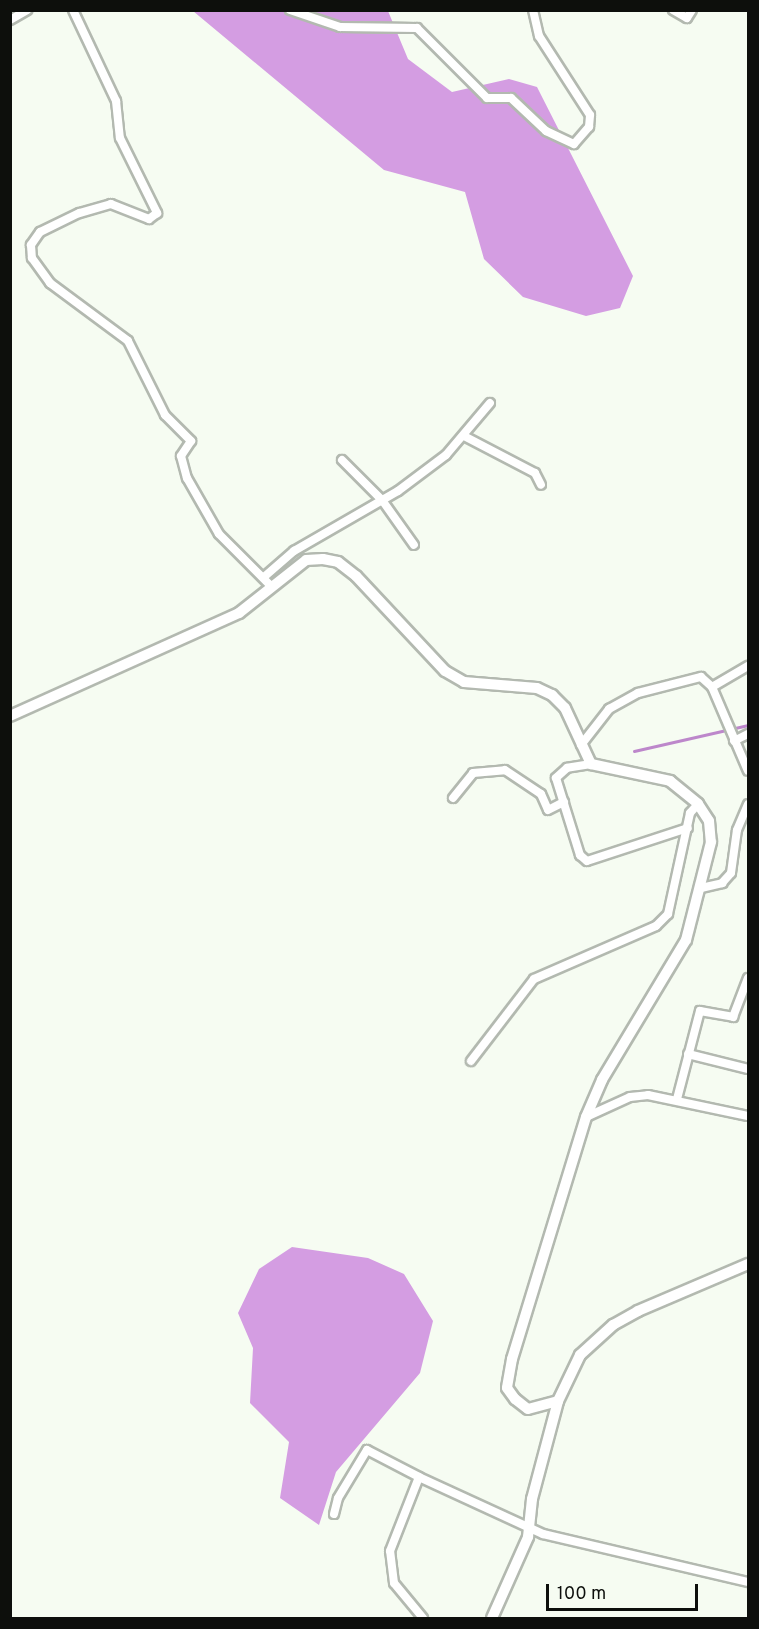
<!DOCTYPE html>
<html>
<head>
<meta charset="utf-8">
<style>
	body { margin:0 }
	#map { position:relative; width:759px; height:1629px; overflow:hidden; background:#f6fcf2; font-family:Overpass,sans-serif }
	div>[style] { position:absolute }
	.forest>* { inset:0; background:#d49de2 }
	.stream>* { height:3px; margin:-1.5px; padding:0 1.5px; transform-origin:1.5px; border-radius:1.5px; background:#bd87cb }
	.roads { filter:drop-shadow(2px 0 #b3b9b0) drop-shadow(-2px 0 #b3b9b0) drop-shadow(0 2px #b3b9b0) drop-shadow(0 -2px #b3b9b0) }
	.street>* { height:8px; margin:-4px; padding:0 4px; transform-origin:4px; border-radius:4px; background:#fff }
	.secondary>* { height:10px; margin:-5px; padding:0 5px; transform-origin:5px; border-radius:5px; background:#fff }
	span { translate:-50% -50%; white-space:nowrap; text-align:center; line-height:1.15; -webkit-text-stroke:4.5px #f6fcf2; paint-order:stroke }
	.frame { position:absolute; inset:0; border:12px solid #0d0f0c; pointer-events:none }
	.scale { position:absolute; left:546px; top:1584px; width:152px; height:27px; box-sizing:border-box; border:3px solid #0d0f0c; border-top:0; padding-left:8px; font-size:18px; line-height:21px; white-space:nowrap; color:#0d0f0c; -webkit-text-stroke:4px #f6fcf2; paint-order:stroke }
</style>
</head>
<body>
<div id="map">
	<div class="forest">
		<i style="clip-path:polygon(193px 11px,388px 11px,408px 59px,452px 92px,509px 79px,537px 87px,633px 276px,620px 308px,586px 316px,523px 297px,484px 259px,465px 192px,384px 170px)"></i>
		<i style="clip-path:polygon(292px 1247px,368px 1258px,404px 1274px,433px 1321px,420px 1373px,336px 1472px,319px 1525px,280px 1498px,289px 1442px,250px 1403px,253px 1348px,238px 1313px,259px 1269px)"></i>
	</div>
	<div class="stream">
		<i style="left:634px;top:751px;width:117px;rotate:-12.8deg"></i>
	</div>
	<div class="roads">
		<div class="street">
			<i style="left:73px;top:10px;width:101px;rotate:64.7deg"></i>
			<i style="left:116px;top:101px;width:37px;rotate:84deg"></i>
			<i style="left:120px;top:138px;width:84px;rotate:63.7deg"></i>
			<i style="left:157px;top:213px;width:10px;rotate:143deg"></i>
			<i style="left:149px;top:219px;width:41px;rotate:-158.5deg"></i>
			<i style="left:111px;top:204px;width:33px;rotate:164deg"></i>
			<i style="left:79px;top:213px;width:43px;rotate:154deg"></i>
			<i style="left:40px;top:232px;width:16px;rotate:125deg"></i>
			<i style="left:31px;top:245px;width:13px;rotate:86deg"></i>
			<i style="left:32px;top:258px;width:31px;rotate:54deg"></i>
			<i style="left:50px;top:283px;width:97px;rotate:36.6deg"></i>
			<i style="left:128px;top:341px;width:83px;rotate:63.4deg"></i>
			<i style="left:165px;top:415px;width:37px;rotate:45deg"></i>
			<i style="left:191px;top:441px;width:18px;rotate:124deg"></i>
			<i style="left:181px;top:456px;width:23px;rotate:75deg"></i>
			<i style="left:187px;top:478px;width:64px;rotate:60.3deg"></i>
			<i style="left:219px;top:534px;width:74px;rotate:45deg"></i>
			<i style="left:290px;top:10px;width:53px;rotate:18.8deg"></i>
			<i style="left:340px;top:27px;width:77px;rotate:0.7deg"></i>
			<i style="left:417px;top:28px;width:99px;rotate:45deg"></i>
			<i style="left:487px;top:98px;width:24px"></i>
			<i style="left:511px;top:98px;width:48px;rotate:43.3deg"></i>
			<i style="left:546px;top:131px;width:31px;rotate:25deg"></i>
			<i style="left:574px;top:144px;width:23px;rotate:-49deg"></i>
			<i style="left:589px;top:127px;width:12px;rotate:-85deg"></i>
			<i style="left:590px;top:115px;width:94px;rotate:-122.8deg"></i>
			<i style="left:539px;top:36px;width:27px;rotate:-103deg"></i>
			<i style="left:673px;top:10px;width:16px;rotate:30deg"></i>
			<i style="left:687px;top:18px;width:9px;rotate:-58deg"></i>
			<i style="left:10px;top:20px;width:20px;rotate:-30deg"></i>
			<i style="left:464px;top:436px;width:80px;rotate:27.5deg"></i>
			<i style="left:535px;top:473px;width:13px;rotate:63deg"></i>
			<i style="left:342px;top:460px;width:57px;rotate:45deg"></i>
			<i style="left:382px;top:500px;width:55px;rotate:54.6deg"></i>
			<i style="left:264px;top:577px;width:40px;rotate:-41deg"></i>
			<i style="left:294px;top:551px;width:120px;rotate:-30deg"></i>
			<i style="left:398px;top:491px;width:60px;rotate:-36.9deg"></i>
			<i style="left:446px;top:455px;width:68px;rotate:-49.8deg"></i>
			<i style="left:712px;top:687px;width:91px;rotate:66.8deg"></i>
			<i style="left:712px;top:687px;width:42px;rotate:-30.3deg"></i>
			<i style="left:734px;top:741px;width:16px;rotate:-27deg"></i>
			<i style="left:581px;top:745px;width:46px;rotate:-52.1deg"></i>
			<i style="left:609px;top:709px;width:33px;rotate:-29deg"></i>
			<i style="left:638px;top:693px;width:65px;rotate:-14.3deg"></i>
			<i style="left:701px;top:677px;width:15px;rotate:42deg"></i>
			<i style="left:591px;top:764px;width:24px;rotate:171deg"></i>
			<i style="left:567px;top:768px;width:15px;rotate:138deg"></i>
			<i style="left:556px;top:778px;width:81px;rotate:72.7deg"></i>
			<i style="left:580px;top:855px;width:9px;rotate:41deg"></i>
			<i style="left:587px;top:861px;width:106px;rotate:-18.1deg"></i>
			<i style="left:453px;top:798px;width:32px;rotate:-51deg"></i>
			<i style="left:473px;top:773px;width:32px;rotate:-5deg"></i>
			<i style="left:505px;top:770px;width:43px;rotate:33.7deg"></i>
			<i style="left:541px;top:794px;width:17px;rotate:66deg"></i>
			<i style="left:548px;top:810px;width:18px;rotate:-27deg"></i>
			<i style="left:701px;top:888px;width:22px;rotate:-13deg"></i>
			<i style="left:722px;top:883px;width:13px;rotate:-48deg"></i>
			<i style="left:731px;top:873px;width:43px;rotate:-82.1deg"></i>
			<i style="left:737px;top:830px;width:28px;rotate:-67deg"></i>
			<i style="left:688px;top:1054px;width:62px;rotate:14deg"></i>
			<i style="left:471px;top:1061px;width:103px;rotate:-52.5deg"></i>
			<i style="left:534px;top:979px;width:133px;rotate:-23.5deg"></i>
			<i style="left:656px;top:926px;width:17px;rotate:-45deg"></i>
			<i style="left:668px;top:914px;width:103px;rotate:-77.7deg"></i>
			<i style="left:690px;top:813px;width:12px;rotate:-48deg"></i>
			<i style="left:677px;top:1099px;width:91px;rotate:-75.4deg"></i>
			<i style="left:700px;top:1011px;width:34px;rotate:10deg"></i>
			<i style="left:733px;top:1017px;width:42px;rotate:-69deg"></i>
			<i style="left:586px;top:1117px;width:48px;rotate:-24.4deg"></i>
			<i style="left:630px;top:1097px;width:18px;rotate:-6deg"></i>
			<i style="left:648px;top:1095px;width:102px;rotate:11.9deg"></i>
			<i style="left:334px;top:1514px;width:16px;rotate:-76deg"></i>
			<i style="left:338px;top:1498px;width:56px;rotate:-58.9deg"></i>
			<i style="left:367px;top:1450px;width:59px;rotate:27.4deg"></i>
			<i style="left:423px;top:1618px;width:45px;rotate:-129.6deg"></i>
			<i style="left:394px;top:1583px;width:32px;rotate:-97deg"></i>
			<i style="left:390px;top:1551px;width:79px;rotate:-68.6deg"></i>
			<i style="left:419px;top:1477px;width:136px;rotate:24.7deg"></i>
			<i style="left:543px;top:1534px;width:211px;rotate:13.2deg"></i>
		</div>
		<div class="secondary">
			<i style="left:10px;top:716px;width:251px;rotate:-24.2deg"></i>
			<i style="left:239px;top:613px;width:85px;rotate:-38.3deg"></i>
			<i style="left:306px;top:560px;width:17px;rotate:-3deg"></i>
			<i style="left:323px;top:559px;width:15px;rotate:11deg"></i>
			<i style="left:338px;top:562px;width:23px;rotate:38deg"></i>
			<i style="left:356px;top:576px;width:130px;rotate:46.9deg"></i>
			<i style="left:445px;top:671px;width:22px;rotate:30deg"></i>
			<i style="left:464px;top:682px;width:73px;rotate:4.7deg"></i>
			<i style="left:537px;top:688px;width:17px;rotate:25deg"></i>
			<i style="left:552px;top:695px;width:18px;rotate:45deg"></i>
			<i style="left:565px;top:708px;width:62px;rotate:65.1deg"></i>
			<i style="left:591px;top:764px;width:81px;rotate:12.1deg"></i>
			<i style="left:670px;top:781px;width:36px;rotate:39deg"></i>
			<i style="left:698px;top:804px;width:20px;rotate:57deg"></i>
			<i style="left:709px;top:821px;width:21px;rotate:85deg"></i>
			<i style="left:711px;top:842px;width:101px;rotate:104.3deg"></i>
			<i style="left:686px;top:940px;width:163px;rotate:121deg"></i>
			<i style="left:602px;top:1080px;width:40px;rotate:113.4deg"></i>
			<i style="left:586px;top:1117px;width:253px;rotate:107deg"></i>
			<i style="left:512px;top:1359px;width:29px;rotate:100deg"></i>
			<i style="left:507px;top:1388px;width:14px;rotate:54deg"></i>
			<i style="left:515px;top:1399px;width:16px;rotate:38deg"></i>
			<i style="left:528px;top:1409px;width:31px;rotate:-15deg"></i>
			<i style="left:492px;top:1618px;width:89px;rotate:-66deg"></i>
			<i style="left:528px;top:1537px;width:38px;rotate:-84deg"></i>
			<i style="left:532px;top:1499px;width:101px;rotate:-75.1deg"></i>
			<i style="left:558px;top:1401px;width:51px;rotate:-64.4deg"></i>
			<i style="left:580px;top:1355px;width:45px;rotate:-42.3deg"></i>
			<i style="left:613px;top:1325px;width:29px;rotate:-29deg"></i>
			<i style="left:638px;top:1311px;width:120px;rotate:-23.1deg"></i>
		</div>
	</div>
	<div class="frame"></div>
	<div class="scale">100 m</div>
</div>
</body>
</html>
